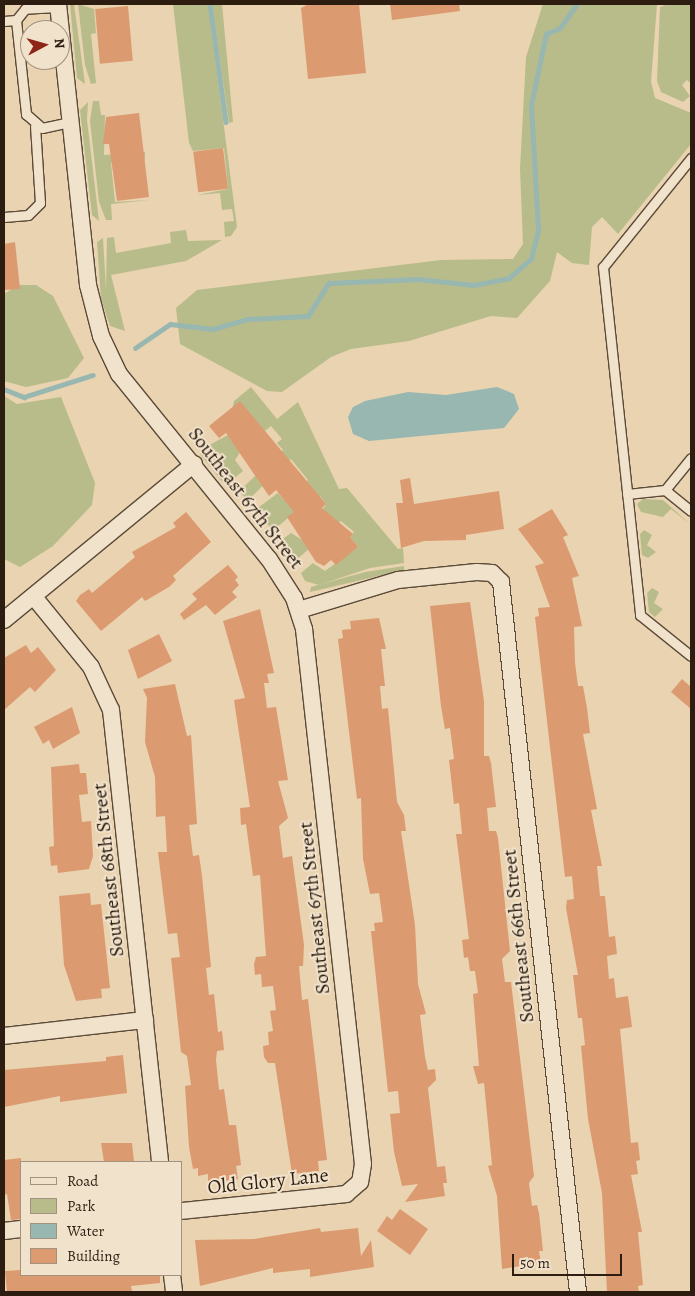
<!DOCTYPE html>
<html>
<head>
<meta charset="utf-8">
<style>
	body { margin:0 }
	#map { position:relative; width:695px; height:1296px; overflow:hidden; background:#e9d3b0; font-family:Alegreya,serif }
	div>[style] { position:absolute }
	.green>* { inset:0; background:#b8bc8a }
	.water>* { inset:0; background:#98b7b1 }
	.stream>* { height:4.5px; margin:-2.25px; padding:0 2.25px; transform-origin:2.25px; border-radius:2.25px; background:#98b7b1 }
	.building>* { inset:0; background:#dc9a70; transform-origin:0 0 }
	.roads { filter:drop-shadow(1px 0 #5b4a38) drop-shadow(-1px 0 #5b4a38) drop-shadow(0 1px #5b4a38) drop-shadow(0 -1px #5b4a38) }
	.lane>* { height:9px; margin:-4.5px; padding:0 4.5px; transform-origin:4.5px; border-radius:4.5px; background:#f1e2cc }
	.street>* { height:16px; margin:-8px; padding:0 8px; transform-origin:8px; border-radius:8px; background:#f1e2cc }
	span { translate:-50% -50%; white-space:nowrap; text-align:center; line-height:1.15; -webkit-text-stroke:4px #f1e2cc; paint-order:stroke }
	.street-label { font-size:20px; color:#2c1d10 }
	.frame { position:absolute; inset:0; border:5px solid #2c1d10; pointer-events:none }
	.legend { position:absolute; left:20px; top:1161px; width:162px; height:115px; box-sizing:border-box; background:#f1e2cc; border:1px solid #a29381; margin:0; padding:6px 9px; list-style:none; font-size:15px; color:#2c1d10 }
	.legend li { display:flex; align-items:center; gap:10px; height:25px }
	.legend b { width:25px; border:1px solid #a29381 }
	.north { position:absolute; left:20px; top:20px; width:50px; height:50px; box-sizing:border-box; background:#f1e2cc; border:1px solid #a29381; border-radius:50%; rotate:84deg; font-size:14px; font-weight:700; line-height:20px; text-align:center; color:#2c1d10 }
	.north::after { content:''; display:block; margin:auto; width:18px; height:22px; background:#8f2418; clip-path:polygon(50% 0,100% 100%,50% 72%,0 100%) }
	.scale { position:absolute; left:512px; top:1254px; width:110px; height:22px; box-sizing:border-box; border:2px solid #2c1d10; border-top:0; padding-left:6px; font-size:15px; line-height:18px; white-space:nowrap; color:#2c1d10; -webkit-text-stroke:4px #f1e2cc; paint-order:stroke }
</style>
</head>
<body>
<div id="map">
	<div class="green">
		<i style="clip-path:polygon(70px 4px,74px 4px,85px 84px,77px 78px)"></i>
		<i style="clip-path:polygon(78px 4px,94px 9px,96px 33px,91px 34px,96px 83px,91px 84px,85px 65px)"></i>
		<i style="clip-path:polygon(173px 4px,208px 4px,237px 227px,231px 236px,225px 237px,224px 222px,234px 221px,232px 209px,222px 210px,220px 193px,197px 195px,228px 189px,224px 148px,193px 151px,189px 143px)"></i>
		<i style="clip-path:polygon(212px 4px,222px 4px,233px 122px,229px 123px)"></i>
		<i style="clip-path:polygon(543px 4px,657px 4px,651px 82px,655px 98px,691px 113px,691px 144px,618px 234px,602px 217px,592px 227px,589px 265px,572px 263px,557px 252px,550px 281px,517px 318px,491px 316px,409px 341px,351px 349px,331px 357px,282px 392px,267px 391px,180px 344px,176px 308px,197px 290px,441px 260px,513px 259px,523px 244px,520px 169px,526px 57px)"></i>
		<i style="clip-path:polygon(668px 4px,691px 5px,691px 84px,687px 80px,682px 85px,690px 96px,683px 102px,661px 92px,657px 81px,660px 7px)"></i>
		<i style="clip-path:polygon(93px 101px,99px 101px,101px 115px,105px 115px,104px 155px,145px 152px,145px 159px,111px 163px,115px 202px,150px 200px,111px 204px,112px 220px,106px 220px,99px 202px,90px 121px)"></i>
		<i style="clip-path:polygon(88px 102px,87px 120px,99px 221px,92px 215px,80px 110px)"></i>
		<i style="clip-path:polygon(186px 230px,188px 241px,222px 240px,186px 261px,111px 275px,125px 331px,110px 326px,101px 299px,97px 242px,103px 238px,106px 290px,107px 238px,114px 237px,116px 253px,171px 243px,170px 232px)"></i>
		<i style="clip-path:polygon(18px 285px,36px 285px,53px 296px,84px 358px,68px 378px,26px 387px,4px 381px,4px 294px)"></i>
		<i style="clip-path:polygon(251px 387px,277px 419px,298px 402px,339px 489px,347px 488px,398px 549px,403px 548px,404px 563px,370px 568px,319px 585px,305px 581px,301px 573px,313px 563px,325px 571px,358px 547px,350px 537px,354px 532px,341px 521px,295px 561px,280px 541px,291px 533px,304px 541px,326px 504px,320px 496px,312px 497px,273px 531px,255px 510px,278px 493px,284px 500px,308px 480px,291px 459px,247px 501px,239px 491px,283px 450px,277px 443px,282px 439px,271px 426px,242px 449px,235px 460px,243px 471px,231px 481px,204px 448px,228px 435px,234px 401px)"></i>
		<i style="clip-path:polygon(4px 396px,17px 404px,61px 397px,95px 483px,92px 505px,53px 546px,20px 567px,4px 559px)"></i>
		<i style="clip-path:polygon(203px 450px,229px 483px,223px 483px,200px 454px)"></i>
		<i style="clip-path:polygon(643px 499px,663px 500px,691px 525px,671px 509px,663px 517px,641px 512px,637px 504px)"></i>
		<i style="clip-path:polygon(644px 530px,652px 535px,647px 545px,656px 552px,648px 558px,642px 555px,640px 534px)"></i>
		<i style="clip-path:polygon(404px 566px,404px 570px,310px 592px,311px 587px,365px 572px)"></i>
		<i style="clip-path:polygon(652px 588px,659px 592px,654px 603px,663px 609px,655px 617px,649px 612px,647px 593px)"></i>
	</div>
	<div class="water">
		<i style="clip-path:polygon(497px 387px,514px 394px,519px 409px,504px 428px,369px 441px,353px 434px,348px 417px,353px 407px,365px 401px,408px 392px,446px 395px)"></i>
	</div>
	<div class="stream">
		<i style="left:210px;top:4px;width:119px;rotate:82.3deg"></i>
		<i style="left:135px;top:348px;width:42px;rotate:-34.4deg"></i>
		<i style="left:170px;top:324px;width:43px;rotate:6.6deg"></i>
		<i style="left:213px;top:329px;width:35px;rotate:-16deg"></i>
		<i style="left:247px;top:319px;width:61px;rotate:-2.8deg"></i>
		<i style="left:308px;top:316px;width:39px;rotate:-58deg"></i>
		<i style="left:329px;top:283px;width:89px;rotate:-2.6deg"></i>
		<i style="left:418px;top:279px;width:56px;rotate:6.1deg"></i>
		<i style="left:474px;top:285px;width:36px;rotate:-11deg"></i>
		<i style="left:509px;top:278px;width:29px;rotate:-41deg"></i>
		<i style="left:531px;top:259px;width:30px;rotate:-76deg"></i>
		<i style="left:538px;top:230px;width:125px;rotate:-93.2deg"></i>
		<i style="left:531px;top:105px;width:73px;rotate:-78.1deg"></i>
		<i style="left:546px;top:34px;width:15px;rotate:-23deg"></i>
		<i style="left:560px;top:28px;width:29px;rotate:-55deg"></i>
		<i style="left:4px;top:389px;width:22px;rotate:22deg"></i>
		<i style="left:24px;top:397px;width:72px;rotate:-17.7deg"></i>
	</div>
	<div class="building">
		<i style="clip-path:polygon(309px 4px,359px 4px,366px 73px,308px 79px,301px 8px)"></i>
		<i style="clip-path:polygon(390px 4px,459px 4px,460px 11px,392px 20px)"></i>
		<i style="left:128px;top:6px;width:55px;height:33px;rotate:85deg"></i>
		<i style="clip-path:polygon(139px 113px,149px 197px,117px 201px,109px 144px,103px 144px,106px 117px)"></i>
		<i style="left:223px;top:148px;width:41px;height:30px;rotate:83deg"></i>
		<i style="clip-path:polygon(15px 242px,20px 289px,4px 290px,4px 244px)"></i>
		<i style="clip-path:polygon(240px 401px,326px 504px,322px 508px,353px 534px,350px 537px,358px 547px,336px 565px,331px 560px,324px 566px,316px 562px,287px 517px,294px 512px,276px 490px,269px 496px,226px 433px,219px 438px,209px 426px)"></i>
		<i style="clip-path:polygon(410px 478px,414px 504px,499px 491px,504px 529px,466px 535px,466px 540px,424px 541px,401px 548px,396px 503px,403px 503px,400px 480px)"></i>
		<i style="clip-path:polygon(552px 509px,568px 535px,563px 537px,579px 576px,572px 578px,582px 626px,574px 627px,575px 663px,578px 686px,583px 686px,587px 708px,590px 733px,583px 734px,597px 809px,591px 810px,602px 866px,597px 866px,600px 896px,605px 896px,609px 937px,615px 936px,617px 954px,607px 956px,609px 979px,614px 978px,616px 998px,628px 996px,632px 1027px,620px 1029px,631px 1143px,638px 1142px,640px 1160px,636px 1161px,638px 1174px,631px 1175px,642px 1232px,638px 1232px,643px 1285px,638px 1286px,639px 1292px,607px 1292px,602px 1193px,588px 1119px,581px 1046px,585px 1045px,582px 1018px,578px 1018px,573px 975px,578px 975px,566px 908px,567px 900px,574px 899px,572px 876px,565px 877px,535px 617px,539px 616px,538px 608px,550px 607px,535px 566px,544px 563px,518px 529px)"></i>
		<i style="clip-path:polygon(186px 512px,211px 542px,173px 576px,176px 580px,169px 587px,145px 601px,142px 597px,101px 631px,76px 601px,80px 595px,89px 589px,92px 593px,135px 557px,132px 552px,176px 527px,173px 523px)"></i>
		<i style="clip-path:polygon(228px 565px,238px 577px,235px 580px,239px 585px,232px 592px,237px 597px,215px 615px,206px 605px,184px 620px,180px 614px,197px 599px,192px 594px)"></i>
		<i style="clip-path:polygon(470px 602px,484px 701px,484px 756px,489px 756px,491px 763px,496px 807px,487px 808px,489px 831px,496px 831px,498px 838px,510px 951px,502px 959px,505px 982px,511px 982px,534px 1176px,529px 1183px,532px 1206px,537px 1205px,539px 1213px,543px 1251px,539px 1251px,541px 1263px,502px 1269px,497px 1196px,488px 1166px,492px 1165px,484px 1083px,478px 1084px,473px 1066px,479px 1066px,473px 994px,478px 993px,475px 971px,470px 971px,468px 957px,464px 958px,462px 940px,469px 939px,456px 834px,462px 834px,459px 803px,454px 804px,449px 760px,454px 759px,450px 728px,445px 729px,441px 706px,430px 606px)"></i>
		<i style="clip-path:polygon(260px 609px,274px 673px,267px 674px,269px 683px,264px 683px,267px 708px,276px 707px,288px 780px,278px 781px,288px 818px,279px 826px,283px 858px,292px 856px,304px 945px,303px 966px,299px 966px,302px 1000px,308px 999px,327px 1160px,318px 1161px,319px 1171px,292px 1174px,275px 1063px,268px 1063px,264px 1057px,263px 1046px,269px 1045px,268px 1032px,273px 1031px,270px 1011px,276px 1010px,273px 986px,262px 987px,261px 974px,255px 975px,254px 964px,256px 957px,266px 956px,260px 875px,253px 876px,246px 824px,241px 825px,240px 808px,250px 807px,234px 700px,245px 698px,223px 621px)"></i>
		<i style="clip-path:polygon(379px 618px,386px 649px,381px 649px,385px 686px,380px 686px,382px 709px,388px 708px,397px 802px,404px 815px,406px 831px,401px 831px,415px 925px,418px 984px,426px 1014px,420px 1015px,425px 1057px,428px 1070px,435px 1069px,436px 1080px,428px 1088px,437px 1167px,445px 1166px,447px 1183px,443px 1183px,445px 1196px,405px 1202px,418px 1184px,402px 1186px,394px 1152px,390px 1114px,400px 1113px,398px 1091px,388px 1092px,371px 931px,375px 931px,374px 923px,383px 922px,379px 893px,370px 894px,363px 859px,361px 798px,357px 799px,338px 639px,343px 638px,342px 630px,351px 629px,350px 621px)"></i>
		<i style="clip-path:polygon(159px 634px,172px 661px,138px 679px,128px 650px)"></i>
		<i style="clip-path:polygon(26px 645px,31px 653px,38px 647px,56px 670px,35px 692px,30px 687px,4px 710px,4px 658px)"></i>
		<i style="clip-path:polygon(682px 679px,691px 687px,691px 709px,671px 692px)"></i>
		<i style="clip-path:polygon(175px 684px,187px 736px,191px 735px,197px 824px,189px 825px,193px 856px,199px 855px,202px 876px,211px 967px,206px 968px,209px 995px,214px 994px,218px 1032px,222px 1031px,224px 1050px,217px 1051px,216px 1060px,219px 1090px,224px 1089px,229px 1125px,236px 1125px,241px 1165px,236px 1166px,238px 1179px,208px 1183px,208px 1174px,198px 1176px,198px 1168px,193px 1169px,189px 1147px,185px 1086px,191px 1085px,187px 1056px,181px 1052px,171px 958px,180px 957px,177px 933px,168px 934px,158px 852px,167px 852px,165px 816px,156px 817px,155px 777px,145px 742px,147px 698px,143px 689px)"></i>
		<i style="clip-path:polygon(72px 707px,80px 733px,53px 749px,49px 740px,43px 744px,34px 727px)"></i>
		<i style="clip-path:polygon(79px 764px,80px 773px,86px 773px,88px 794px,79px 795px,82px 822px,91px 821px,93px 856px,89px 869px,58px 873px,57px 865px,51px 866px,49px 847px,54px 846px,51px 767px)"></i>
		<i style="clip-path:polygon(90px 893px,91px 905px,101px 904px,110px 988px,101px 989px,102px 998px,76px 1001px,64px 965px,59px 896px)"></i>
		<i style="clip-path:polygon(123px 1055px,127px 1093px,60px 1102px,60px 1096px,4px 1107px,4px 1070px,106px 1061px,106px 1057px)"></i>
		<i style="clip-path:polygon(101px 1143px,132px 1143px,134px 1162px,104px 1162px)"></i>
		<i style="clip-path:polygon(21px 1158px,21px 1219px,11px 1220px,7px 1194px,4px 1195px,4px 1160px)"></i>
		<i style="clip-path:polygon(400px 1209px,428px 1229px,410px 1255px,377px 1231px,387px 1216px,392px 1220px)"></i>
		<i style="clip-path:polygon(320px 1228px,321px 1232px,358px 1228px,361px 1256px,371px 1240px,374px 1267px,310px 1277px,310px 1269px,273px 1273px,273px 1268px,200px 1286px,195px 1240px,254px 1239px)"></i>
		<i style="clip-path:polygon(21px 1270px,21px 1275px,160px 1275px,160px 1283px,131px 1286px,132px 1291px,121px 1292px,7px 1292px,5px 1271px)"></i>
	</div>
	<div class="roads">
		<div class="lane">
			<i style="left:58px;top:7px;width:33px;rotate:177deg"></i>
			<i style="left:25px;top:9px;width:14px;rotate:129deg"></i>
			<i style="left:16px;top:20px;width:95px;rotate:83.9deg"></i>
			<i style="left:26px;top:114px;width:21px;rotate:41deg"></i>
			<i style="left:42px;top:128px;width:29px;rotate:-12deg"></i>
			<i style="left:4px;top:21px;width:12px;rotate:-5deg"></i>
			<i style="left:691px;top:158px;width:140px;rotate:128.9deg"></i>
			<i style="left:603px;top:267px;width:350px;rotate:83.9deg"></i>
			<i style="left:640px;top:615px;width:65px;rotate:38.8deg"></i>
			<i style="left:4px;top:217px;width:24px;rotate:-5deg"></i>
			<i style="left:28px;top:215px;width:17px;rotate:-45deg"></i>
			<i style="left:40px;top:203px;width:77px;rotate:-93.7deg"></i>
			<i style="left:665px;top:490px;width:41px;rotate:-50.9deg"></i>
			<i style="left:627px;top:494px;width:38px;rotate:-6deg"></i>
			<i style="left:665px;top:490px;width:33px;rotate:39deg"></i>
		</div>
		<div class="street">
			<i style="left:58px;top:4px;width:283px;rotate:83.9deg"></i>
			<i style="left:88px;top:285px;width:53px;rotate:75.7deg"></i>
			<i style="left:101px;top:336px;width:42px;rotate:64.7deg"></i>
			<i style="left:119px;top:374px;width:238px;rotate:51deg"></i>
			<i style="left:269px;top:559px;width:46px;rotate:57.3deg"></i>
			<i style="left:294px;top:598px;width:33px;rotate:72deg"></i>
			<i style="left:304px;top:629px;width:538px;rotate:83.71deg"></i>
			<i style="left:363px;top:1164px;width:18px;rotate:99deg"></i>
			<i style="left:360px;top:1182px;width:18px;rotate:139deg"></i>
			<i style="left:346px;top:1194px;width:166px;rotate:174.1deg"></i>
			<i style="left:34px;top:597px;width:90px;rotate:50.8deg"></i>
			<i style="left:91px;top:667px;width:47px;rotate:65.1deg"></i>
			<i style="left:111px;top:710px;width:455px;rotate:83.8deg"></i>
			<i style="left:299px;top:610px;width:103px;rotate:-16.9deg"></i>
			<i style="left:398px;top:580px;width:79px;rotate:-5.8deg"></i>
			<i style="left:477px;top:572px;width:15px;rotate:4deg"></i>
			<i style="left:492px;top:573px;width:13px;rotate:45deg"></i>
			<i style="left:501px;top:582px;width:714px;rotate:83.81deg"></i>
			<i style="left:4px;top:620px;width:246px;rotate:-39.4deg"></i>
			<i style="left:4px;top:1036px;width:142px;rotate:-6.5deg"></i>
			<i style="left:4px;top:1231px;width:17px;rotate:-7deg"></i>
			<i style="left:172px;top:1275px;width:17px;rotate:83deg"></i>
		</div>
	</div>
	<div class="street-label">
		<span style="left:246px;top:498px;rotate:52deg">Southeast 67th Street</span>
		<span style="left:108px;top:870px;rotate:-96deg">Southeast 68th Street</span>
		<span style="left:314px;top:908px;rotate:-96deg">Southeast 67th Street</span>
		<span style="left:518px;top:936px;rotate:-96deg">Southeast 66th Street</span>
		<span style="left:268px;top:1181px;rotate:-6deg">Old Glory Lane</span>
	</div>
	<div class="frame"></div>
	<ul class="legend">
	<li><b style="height:6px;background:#f1e2cc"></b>Road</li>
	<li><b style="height:14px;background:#b8bc8a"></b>Park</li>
	<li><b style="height:14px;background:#98b7b1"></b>Water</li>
	<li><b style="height:14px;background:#dc9a70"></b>Building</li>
	</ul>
	<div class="north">N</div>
	<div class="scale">50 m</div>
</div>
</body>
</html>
